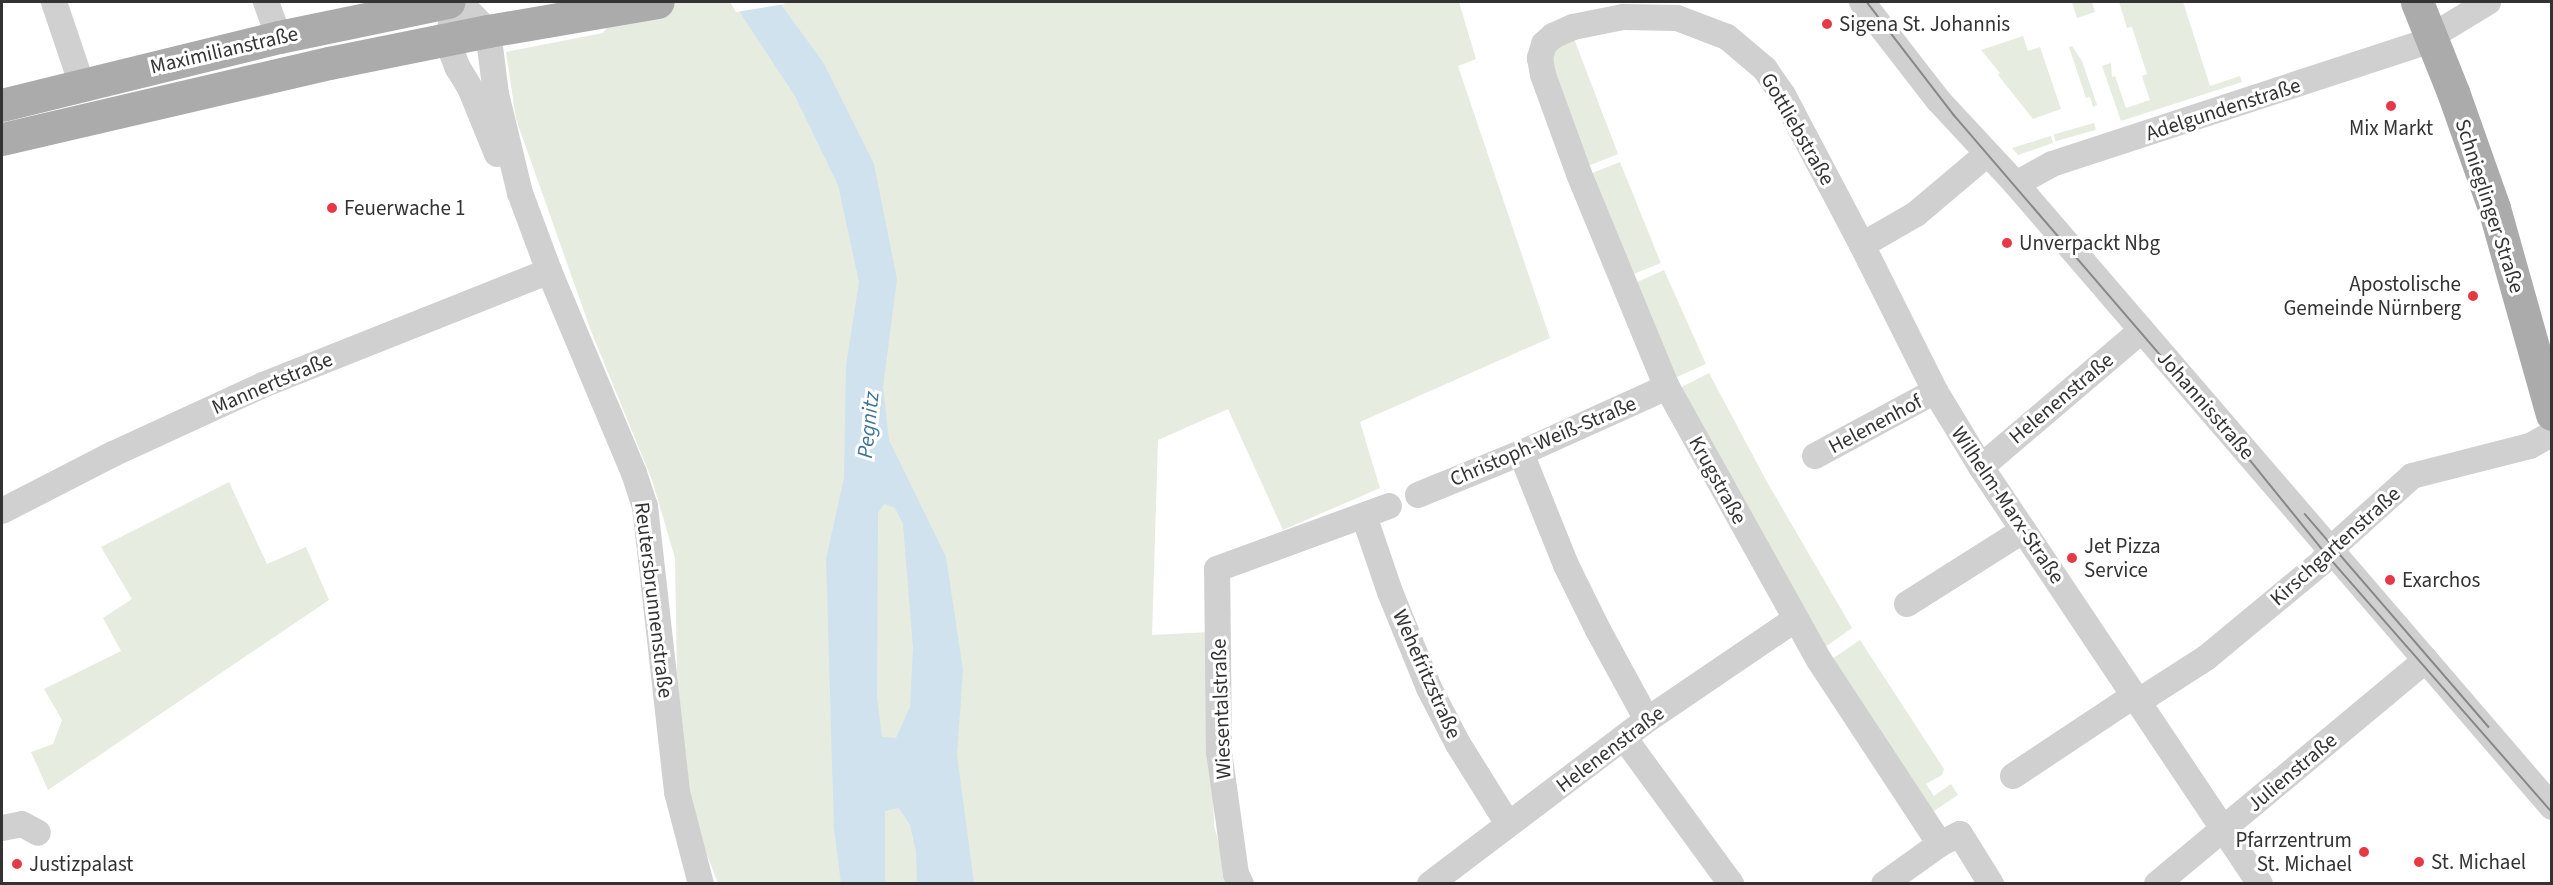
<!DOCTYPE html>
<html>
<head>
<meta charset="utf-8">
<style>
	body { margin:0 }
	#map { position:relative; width:2553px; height:885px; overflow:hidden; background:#fff; font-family:"Source Sans 3",sans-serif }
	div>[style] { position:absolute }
	.green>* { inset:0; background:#e6ecdf; transform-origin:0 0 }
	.water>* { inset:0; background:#cfe2ee }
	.pier>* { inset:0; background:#fff }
	.minor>* { height:26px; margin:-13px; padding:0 13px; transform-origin:13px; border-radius:13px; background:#d0d0d0 }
	.major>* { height:33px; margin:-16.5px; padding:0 16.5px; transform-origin:16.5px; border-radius:16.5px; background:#ababab }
	.tram>* { height:1.5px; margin:-0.75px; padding:0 0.75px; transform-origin:0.75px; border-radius:0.75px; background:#888 }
	.dots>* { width:16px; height:16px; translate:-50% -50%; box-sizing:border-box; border:3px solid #fff; border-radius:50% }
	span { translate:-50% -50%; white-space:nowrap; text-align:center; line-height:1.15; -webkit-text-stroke:6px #fff; paint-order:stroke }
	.poi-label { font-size:21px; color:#333 }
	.left { translate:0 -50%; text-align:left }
	.right { translate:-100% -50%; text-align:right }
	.street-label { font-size:21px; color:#333 }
	.water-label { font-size:22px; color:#3f7597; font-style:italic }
	.frame { position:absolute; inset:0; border:3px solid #333; pointer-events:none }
</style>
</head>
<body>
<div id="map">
	<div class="green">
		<i style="clip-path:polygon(625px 2px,1459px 2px,1476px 59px,1458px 66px,1550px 338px,1360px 422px,1380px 488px,1283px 530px,1228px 409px,1158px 440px,1152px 635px,1209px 632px,1214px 825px,1229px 883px,718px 883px,687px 804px,677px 672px,675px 558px,652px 480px,591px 331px,516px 119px,506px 52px,603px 33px)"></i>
		<i style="clip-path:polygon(2072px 2px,2092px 2px,2095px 12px,2077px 18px)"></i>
		<i style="clip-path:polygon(2119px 2px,2183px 2px,2210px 86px,2240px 76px,2242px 82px,2121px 121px,2102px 66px,2111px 63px,2112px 77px,2115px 76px,2126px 108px,2150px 100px,2142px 76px,2147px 74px,2132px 27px,2127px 28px)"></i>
		<i style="clip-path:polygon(1573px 36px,1618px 154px,1583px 168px,1550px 74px,1551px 55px,1556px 47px)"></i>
		<i style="clip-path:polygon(2023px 36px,2028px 51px,2040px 47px,2061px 109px,2033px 119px,1998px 75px,2000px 73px,1981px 50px)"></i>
		<i style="clip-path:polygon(2072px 46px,2082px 61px,2097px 105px,2093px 107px,2090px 97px,2086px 98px,2069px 47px)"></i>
		<i style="left:2094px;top:123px;width:7px;height:42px;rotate:74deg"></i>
		<i style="clip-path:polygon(2051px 136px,2053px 143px,2018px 155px,2012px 148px)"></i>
		<i style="left:1620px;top:162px;width:109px;height:37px;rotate:68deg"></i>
		<i style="left:1664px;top:270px;width:103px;height:36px;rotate:66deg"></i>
		<i style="clip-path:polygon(1709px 373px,1767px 482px,1852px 628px,1821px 650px,1678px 389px)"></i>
		<i style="clip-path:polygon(229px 482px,267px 564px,306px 547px,329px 600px,48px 790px,31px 752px,53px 744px,62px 720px,44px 689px,121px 651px,103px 618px,132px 599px,101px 547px)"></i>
		<i style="clip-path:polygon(1860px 640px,1944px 769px,1942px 775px,1926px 784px,1934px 796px,1951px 784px,1958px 795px,1931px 813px,1829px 661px)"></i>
	</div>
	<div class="water">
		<i style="clip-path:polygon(evenodd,733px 2px,779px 2px,823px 62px,874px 164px,897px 279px,883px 387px,889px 440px,946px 557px,963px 670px,957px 755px,974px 883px,917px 883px,916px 851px,910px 825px,899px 808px,885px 811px,885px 883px,841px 883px,834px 829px,826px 559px,844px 478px,846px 366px,859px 282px,838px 185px,795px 96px,733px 2px,884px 504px,895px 508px,903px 524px,913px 648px,910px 707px,896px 738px,882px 737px,877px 698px,878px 513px,884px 504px)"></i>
	</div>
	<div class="pier">
		<i style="clip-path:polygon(730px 2px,783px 2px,785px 4px,736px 12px)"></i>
	</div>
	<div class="minor">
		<i style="left:54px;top:2px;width:88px;rotate:71.4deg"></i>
		<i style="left:266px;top:2px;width:37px;rotate:70deg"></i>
		<i style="left:457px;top:2px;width:39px;rotate:105deg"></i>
		<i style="left:447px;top:40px;width:30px;rotate:69deg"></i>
		<i style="left:458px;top:68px;width:26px;rotate:59deg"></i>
		<i style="left:471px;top:90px;width:69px;rotate:67.9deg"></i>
		<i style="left:459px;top:2px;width:41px;rotate:45deg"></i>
		<i style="left:488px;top:31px;width:64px;rotate:82.8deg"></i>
		<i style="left:496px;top:94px;width:102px;rotate:76.4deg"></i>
		<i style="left:520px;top:193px;width:83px;rotate:69.6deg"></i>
		<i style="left:549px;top:271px;width:219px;rotate:67.2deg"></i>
		<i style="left:634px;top:473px;width:35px;rotate:72deg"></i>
		<i style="left:645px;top:506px;width:288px;rotate:83.6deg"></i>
		<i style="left:677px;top:792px;width:95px;rotate:75.4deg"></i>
		<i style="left:1862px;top:2px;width:124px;rotate:52.2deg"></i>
		<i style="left:1938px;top:100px;width:115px;rotate:47.1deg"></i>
		<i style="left:2016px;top:184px;width:822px;rotate:49.29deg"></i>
		<i style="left:1987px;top:154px;width:93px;rotate:139.8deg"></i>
		<i style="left:1916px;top:214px;width:62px;rotate:150.1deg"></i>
		<i style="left:1862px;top:245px;width:163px;rotate:63.4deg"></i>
		<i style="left:1935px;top:391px;width:89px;rotate:58.8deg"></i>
		<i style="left:1981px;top:467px;width:502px;rotate:56.21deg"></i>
		<i style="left:2016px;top:184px;width:41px;rotate:-29.1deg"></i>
		<i style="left:2052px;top:164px;width:386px;rotate:-18.1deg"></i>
		<i style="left:2419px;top:44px;width:81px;rotate:-31.3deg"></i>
		<i style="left:1862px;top:245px;width:170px;rotate:-117.8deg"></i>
		<i style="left:1783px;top:95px;width:32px;rotate:-125deg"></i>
		<i style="left:1765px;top:69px;width:50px;rotate:-139.9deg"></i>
		<i style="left:1727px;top:37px;width:53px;rotate:-159.2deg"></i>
		<i style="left:1677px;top:18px;width:54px;rotate:-178.9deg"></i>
		<i style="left:1623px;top:17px;width:51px;rotate:168.7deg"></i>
		<i style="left:1573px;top:27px;width:22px;rotate:156deg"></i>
		<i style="left:1553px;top:36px;width:12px;rotate:138deg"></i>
		<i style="left:1544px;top:44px;width:15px;rotate:106deg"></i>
		<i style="left:1540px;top:58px;width:17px;rotate:80deg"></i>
		<i style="left:1543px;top:75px;width:105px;rotate:70deg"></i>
		<i style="left:1579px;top:174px;width:230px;rotate:67.6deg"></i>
		<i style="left:1667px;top:387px;width:312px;rotate:60.9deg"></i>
		<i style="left:1819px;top:660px;width:220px;rotate:56.7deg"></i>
		<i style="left:1940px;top:844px;width:22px;rotate:-27deg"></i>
		<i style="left:1960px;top:834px;width:59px;rotate:58.2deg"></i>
		<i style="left:1521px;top:453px;width:121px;rotate:68.1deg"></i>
		<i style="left:1566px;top:565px;width:72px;rotate:63.8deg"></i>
		<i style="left:1598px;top:630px;width:102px;rotate:61.4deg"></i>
		<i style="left:1815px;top:456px;width:136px;rotate:-28.4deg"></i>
		<i style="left:1981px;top:467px;width:211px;rotate:-40.4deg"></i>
		<i style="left:1418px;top:495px;width:111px;rotate:-22.2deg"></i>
		<i style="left:1521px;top:453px;width:160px;rotate:-24.3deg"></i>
		<i style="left:2px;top:511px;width:125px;rotate:-27.2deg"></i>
		<i style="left:113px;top:454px;width:165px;rotate:-24.7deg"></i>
		<i style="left:263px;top:385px;width:308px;rotate:-21.7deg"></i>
		<i style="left:1364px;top:516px;width:80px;rotate:71.1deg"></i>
		<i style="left:1390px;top:592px;width:104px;rotate:67.9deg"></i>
		<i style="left:1429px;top:688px;width:63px;rotate:62.6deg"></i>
		<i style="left:1458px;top:744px;width:94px;rotate:58deg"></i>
		<i style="left:1907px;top:604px;width:138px;rotate:-32.3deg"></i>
		<i style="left:2139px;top:701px;width:80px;rotate:-32.7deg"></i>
		<i style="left:2206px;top:658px;width:151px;rotate:-39.6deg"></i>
		<i style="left:2322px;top:562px;width:19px;rotate:-54deg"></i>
		<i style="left:2333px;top:547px;width:106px;rotate:-41.9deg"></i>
		<i style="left:2412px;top:476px;width:122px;rotate:-14.3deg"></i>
		<i style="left:2530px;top:446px;width:25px;rotate:-29deg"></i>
		<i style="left:1625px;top:739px;width:180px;rotate:53.8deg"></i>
		<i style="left:2013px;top:776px;width:146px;rotate:-33.6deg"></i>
		<i style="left:2px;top:828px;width:20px;rotate:-11deg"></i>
		<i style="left:22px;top:824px;width:18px;rotate:29deg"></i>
		<i style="left:1241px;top:884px;width:11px;rotate:-117deg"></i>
		<i style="left:1236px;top:874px;width:123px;rotate:-97.9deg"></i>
		<i style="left:1219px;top:752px;width:183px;rotate:-90.6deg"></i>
		<i style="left:1217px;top:569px;width:183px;rotate:-20.1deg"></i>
		<i style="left:1430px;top:884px;width:272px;rotate:-37.1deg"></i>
		<i style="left:1647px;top:720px;width:178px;rotate:-34.2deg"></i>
		<i style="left:1884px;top:884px;width:69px;rotate:-35.5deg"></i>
		<i style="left:2157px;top:884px;width:350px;rotate:-39.8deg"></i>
	</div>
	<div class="major">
		<i style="left:2417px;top:2px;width:97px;rotate:68.2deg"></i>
		<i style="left:2453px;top:92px;width:123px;rotate:70.5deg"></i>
		<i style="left:2494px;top:208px;width:214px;rotate:74.3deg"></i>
		<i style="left:2px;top:105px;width:285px;rotate:-13.8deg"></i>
		<i style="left:279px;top:37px;width:173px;rotate:-11.7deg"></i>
		<i style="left:2px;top:139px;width:336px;rotate:-13.1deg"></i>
		<i style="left:329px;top:63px;width:162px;rotate:-11.4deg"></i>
		<i style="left:488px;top:31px;width:172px;rotate:-9.7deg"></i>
	</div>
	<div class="tram">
		<i style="left:1867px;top:2px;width:143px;rotate:52.4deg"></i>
		<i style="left:1954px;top:115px;width:448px;rotate:49.3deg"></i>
		<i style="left:2246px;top:455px;width:129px;rotate:51deg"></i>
		<i style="left:2327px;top:555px;width:342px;rotate:48.8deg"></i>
		<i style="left:2305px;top:514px;width:281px;rotate:49.2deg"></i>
	</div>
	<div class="dots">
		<i style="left:1827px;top:24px;background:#e63946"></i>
		<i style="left:2391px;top:106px;background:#e63946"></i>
		<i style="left:332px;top:208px;background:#e63946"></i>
		<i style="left:2007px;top:243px;background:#e63946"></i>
		<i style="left:2473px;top:296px;background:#e63946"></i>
		<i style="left:2072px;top:558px;background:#e63946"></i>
		<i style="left:2390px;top:580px;background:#e63946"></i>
		<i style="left:2364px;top:852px;background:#e63946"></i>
		<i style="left:2419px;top:862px;background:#e63946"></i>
		<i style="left:17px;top:864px;background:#e63946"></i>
	</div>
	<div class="poi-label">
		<span class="left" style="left:1839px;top:24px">Sigena St. Johannis</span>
		<span style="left:2391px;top:128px">Mix Markt</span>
		<span class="left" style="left:344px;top:208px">Feuerwache 1</span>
		<span class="left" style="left:2019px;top:243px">Unverpackt Nbg</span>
		<span class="right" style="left:2461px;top:296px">Apostolische<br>Gemeinde Nürnberg</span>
		<span class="left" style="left:2084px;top:558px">Jet Pizza<br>Service</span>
		<span class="left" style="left:2402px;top:580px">Exarchos</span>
		<span class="right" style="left:2352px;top:852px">Pfarrzentrum<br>St. Michael</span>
		<span class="left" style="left:2431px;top:862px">St. Michael</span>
		<span class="left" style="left:29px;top:864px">Justizpalast</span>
	</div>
	<div class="street-label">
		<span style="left:224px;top:50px;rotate:-13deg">Maximilianstraße</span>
		<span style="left:2223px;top:109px;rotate:-18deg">Adelgundenstraße</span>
		<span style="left:1798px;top:129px;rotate:60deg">Gottliebstraße</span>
		<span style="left:2490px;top:206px;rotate:72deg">Schnieglinger Straße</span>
		<span style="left:272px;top:383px;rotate:-23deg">Mannertstraße</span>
		<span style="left:2061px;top:398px;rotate:-40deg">Helenenstraße</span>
		<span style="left:2206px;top:405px;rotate:49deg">Johannisstraße</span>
		<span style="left:1875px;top:424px;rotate:-28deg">Helenenhof</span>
		<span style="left:1543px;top:441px;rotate:-23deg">Christoph-Weiß-Straße</span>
		<span style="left:1718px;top:480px;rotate:61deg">Krugstraße</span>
		<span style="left:2008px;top:505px;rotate:56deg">Wilhelm-Marx-Straße</span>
		<span style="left:2335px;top:546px;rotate:-42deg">Kirschgartenstraße</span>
		<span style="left:654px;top:600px;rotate:83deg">Reutersbrunnenstraße</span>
		<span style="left:1427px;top:674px;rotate:66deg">Wehefritzstraße</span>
		<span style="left:1221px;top:709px;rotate:-92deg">Wiesentalstraße</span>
		<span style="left:1610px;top:749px;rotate:-37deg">Helenenstraße</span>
		<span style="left:2292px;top:772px;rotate:-40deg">Julienstraße</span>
	</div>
	<div class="water-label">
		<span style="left:869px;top:425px;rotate:-84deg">Pegnitz</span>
	</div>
	<div class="frame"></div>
</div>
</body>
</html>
